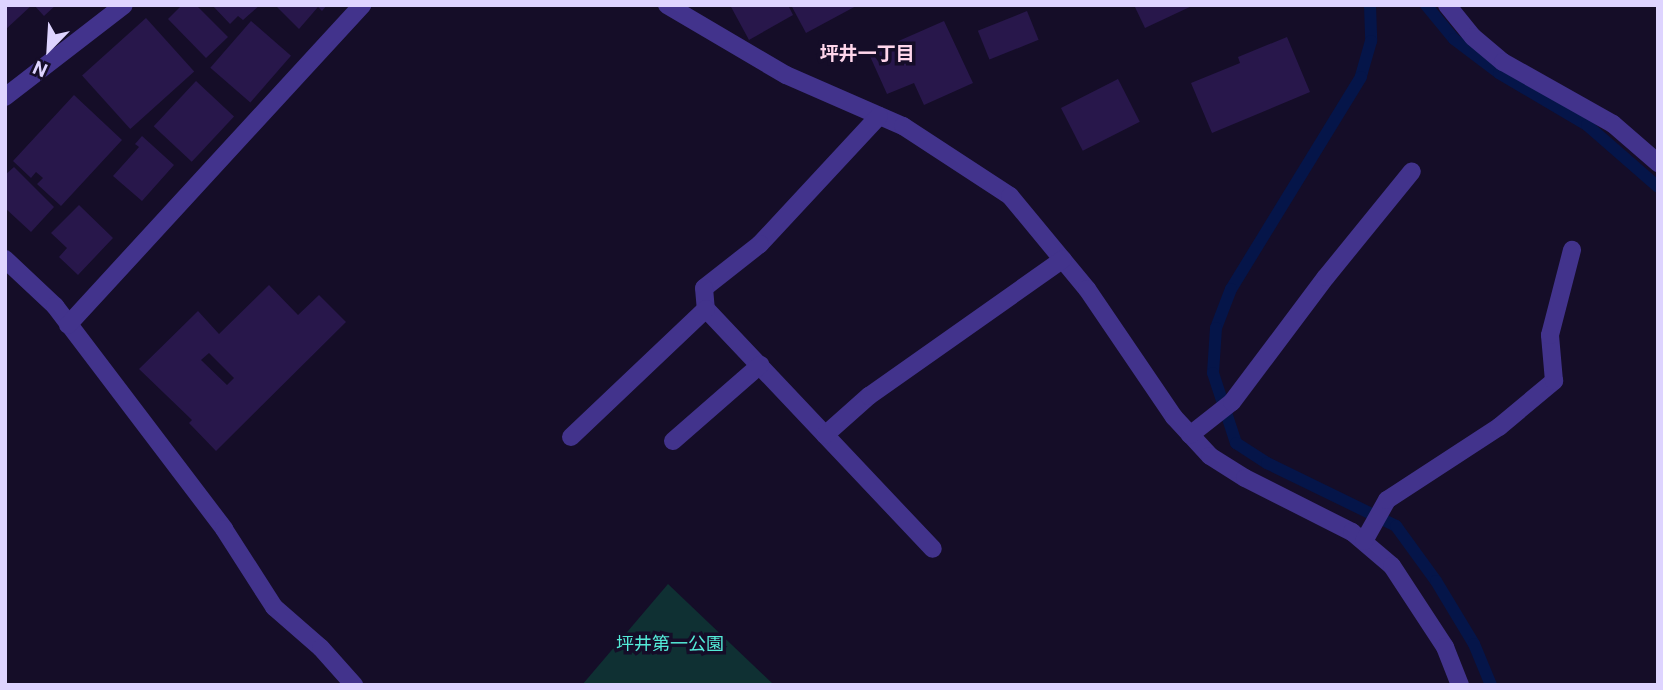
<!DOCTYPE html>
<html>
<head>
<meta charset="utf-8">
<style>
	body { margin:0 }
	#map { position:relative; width:1663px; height:690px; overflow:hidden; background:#150d28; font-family:Roboto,"Noto Sans JP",sans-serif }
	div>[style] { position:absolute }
	.green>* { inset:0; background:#0f3033 }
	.stream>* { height:12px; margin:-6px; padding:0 6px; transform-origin:6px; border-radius:6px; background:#051549 }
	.building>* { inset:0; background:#28174b; transform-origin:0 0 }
	.service>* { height:18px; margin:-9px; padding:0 9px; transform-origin:9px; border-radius:9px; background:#42338c }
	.minor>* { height:18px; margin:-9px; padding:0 9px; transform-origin:9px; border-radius:9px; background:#42338c }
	span { translate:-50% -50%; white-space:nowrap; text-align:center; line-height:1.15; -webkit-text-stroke:7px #150d28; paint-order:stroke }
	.park-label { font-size:18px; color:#54ebd8 }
	.neighbourhood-label { font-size:19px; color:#ffd6eb; font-weight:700 }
	.frame { position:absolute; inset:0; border:7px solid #ded4ff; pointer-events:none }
	.north { position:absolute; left:14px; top:14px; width:70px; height:70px; -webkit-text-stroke:5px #150d28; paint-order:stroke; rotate:204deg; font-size:19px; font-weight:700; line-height:28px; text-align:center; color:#ded4ff }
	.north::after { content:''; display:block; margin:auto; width:24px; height:32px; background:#ded4ff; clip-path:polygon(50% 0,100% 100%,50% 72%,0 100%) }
</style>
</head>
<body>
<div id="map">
	<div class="green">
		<i style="clip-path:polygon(668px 584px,774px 685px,582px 685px)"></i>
	</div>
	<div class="stream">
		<i style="left:1370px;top:5px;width:36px;rotate:88deg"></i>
		<i style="left:1371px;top:41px;width:37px;rotate:106deg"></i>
		<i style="left:1361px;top:77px;width:249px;rotate:121.5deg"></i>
		<i style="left:1231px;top:289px;width:42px;rotate:111deg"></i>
		<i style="left:1216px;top:328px;width:45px;rotate:93.8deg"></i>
		<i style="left:1213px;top:373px;width:74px;rotate:71.8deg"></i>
		<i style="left:1236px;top:443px;width:37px;rotate:33deg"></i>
		<i style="left:1267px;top:463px;width:144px;rotate:26deg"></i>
		<i style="left:1396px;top:526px;width:68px;rotate:54deg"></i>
		<i style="left:1436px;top:581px;width:74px;rotate:58.9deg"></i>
		<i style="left:1474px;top:644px;width:44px;rotate:67.5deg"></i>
		<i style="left:1426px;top:5px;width:44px;rotate:50.5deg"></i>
		<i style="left:1454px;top:39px;width:56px;rotate:37.1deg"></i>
		<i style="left:1499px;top:73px;width:102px;rotate:30.6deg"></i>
		<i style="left:1587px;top:125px;width:94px;rotate:41.1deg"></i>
	</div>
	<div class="building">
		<i style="clip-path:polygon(5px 5px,32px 5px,5px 30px)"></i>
		<i style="clip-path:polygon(34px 5px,56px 5px,44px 16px)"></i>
		<i style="clip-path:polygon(182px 5px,196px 5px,228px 37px,206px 58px,168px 19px)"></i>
		<i style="clip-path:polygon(212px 5px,260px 5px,243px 20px,238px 16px,230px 24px)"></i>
		<i style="clip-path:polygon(275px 5px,327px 5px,322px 11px,318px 7px,299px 29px)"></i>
		<i style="clip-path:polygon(730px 5px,788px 5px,793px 15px,749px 40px)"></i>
		<i style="clip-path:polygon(791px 5px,858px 5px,806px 33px)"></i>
		<i style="clip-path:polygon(1134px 5px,1194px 5px,1145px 28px)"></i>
		<i style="left:1027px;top:11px;width:31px;height:53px;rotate:68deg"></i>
		<i style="left:146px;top:18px;width:72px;height:86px;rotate:48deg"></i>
		<i style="left:251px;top:21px;width:53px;height:62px;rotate:41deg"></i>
		<i style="clip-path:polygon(944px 21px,973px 83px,924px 105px,914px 83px,887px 94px,869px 54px)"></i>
		<i style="clip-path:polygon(1287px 37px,1310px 92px,1212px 133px,1191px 83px,1240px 63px,1238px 57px)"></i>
		<i style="left:1118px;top:79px;width:48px;height:64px;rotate:63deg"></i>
		<i style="left:196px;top:81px;width:52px;height:62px;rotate:43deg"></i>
		<i style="clip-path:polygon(74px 95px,122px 140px,61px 206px,37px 184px,43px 178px,36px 172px,31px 178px,13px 161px)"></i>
		<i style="clip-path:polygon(142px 136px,174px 165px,142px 201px,113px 176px,139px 147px,135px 144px)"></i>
		<i style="clip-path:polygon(14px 167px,54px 207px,31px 232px,5px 208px,5px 175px)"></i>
		<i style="clip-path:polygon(79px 205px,113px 238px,78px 275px,59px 257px,67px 248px,51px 233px)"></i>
		<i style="clip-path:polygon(evenodd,269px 285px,298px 315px,319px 295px,346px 322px,216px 451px,189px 423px,192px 420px,139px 369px,198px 311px,219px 334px,269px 285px,209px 353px,234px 378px,227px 385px,201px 360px,209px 353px)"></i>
	</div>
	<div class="service">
		<i style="left:5px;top:97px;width:150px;rotate:-37.7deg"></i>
	</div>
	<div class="minor">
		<i style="left:667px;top:5px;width:138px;rotate:30.5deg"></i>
		<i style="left:786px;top:75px;width:128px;rotate:23.6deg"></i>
		<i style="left:903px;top:126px;width:128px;rotate:33.2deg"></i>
		<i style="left:1010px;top:196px;width:121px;rotate:50.4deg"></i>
		<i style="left:1087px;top:289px;width:155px;rotate:55.8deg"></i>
		<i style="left:1174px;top:417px;width:53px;rotate:47.3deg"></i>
		<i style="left:1210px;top:456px;width:41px;rotate:32.2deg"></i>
		<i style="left:1245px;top:478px;width:120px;rotate:26.8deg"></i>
		<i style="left:1352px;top:532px;width:52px;rotate:40.4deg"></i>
		<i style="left:1392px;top:566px;width:97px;rotate:56.8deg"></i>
		<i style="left:1445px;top:647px;width:41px;rotate:68.5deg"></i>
		<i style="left:1447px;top:5px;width:41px;rotate:50.9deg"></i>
		<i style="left:1473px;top:37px;width:39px;rotate:40deg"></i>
		<i style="left:1503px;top:62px;width:126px;rotate:29.4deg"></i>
		<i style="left:1613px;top:124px;width:60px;rotate:40.9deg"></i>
		<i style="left:879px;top:116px;width:175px;rotate:132.9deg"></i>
		<i style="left:760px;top:244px;width:71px;rotate:141.8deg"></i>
		<i style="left:704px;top:288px;width:21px;rotate:85deg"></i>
		<i style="left:706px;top:309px;width:330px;rotate:46.6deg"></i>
		<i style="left:5px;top:259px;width:69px;rotate:43.2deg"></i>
		<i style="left:55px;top:306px;width:280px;rotate:52.8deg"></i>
		<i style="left:224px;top:529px;width:93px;rotate:57.3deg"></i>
		<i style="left:274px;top:607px;width:62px;rotate:41.1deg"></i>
		<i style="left:321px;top:648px;width:50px;rotate:48.3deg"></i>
		<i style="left:68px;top:325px;width:435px;rotate:-47.4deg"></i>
		<i style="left:825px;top:435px;width:59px;rotate:-41.6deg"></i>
		<i style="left:869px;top:396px;width:237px;rotate:-35.2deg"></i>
		<i style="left:1190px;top:435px;width:53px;rotate:-38.2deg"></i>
		<i style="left:1232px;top:402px;width:156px;rotate:-53.1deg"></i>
		<i style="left:1326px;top:277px;width:136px;rotate:-50.9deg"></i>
		<i style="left:571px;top:437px;width:186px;rotate:-43.5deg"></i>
		<i style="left:673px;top:441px;width:116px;rotate:-41.1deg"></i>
		<i style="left:1364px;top:541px;width:47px;rotate:-60.7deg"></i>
		<i style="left:1387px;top:500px;width:134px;rotate:-33.1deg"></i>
		<i style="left:1499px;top:427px;width:72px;rotate:-39.9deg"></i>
		<i style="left:1554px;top:381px;width:46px;rotate:-95deg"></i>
		<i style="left:1550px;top:335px;width:88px;rotate:-75.5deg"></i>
	</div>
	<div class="park-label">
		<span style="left:670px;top:644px">坪井第一公園</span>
	</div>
	<div class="neighbourhood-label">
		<span style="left:867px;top:54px">坪井一丁目</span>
	</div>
	<div class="frame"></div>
	<div class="north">N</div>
</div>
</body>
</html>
